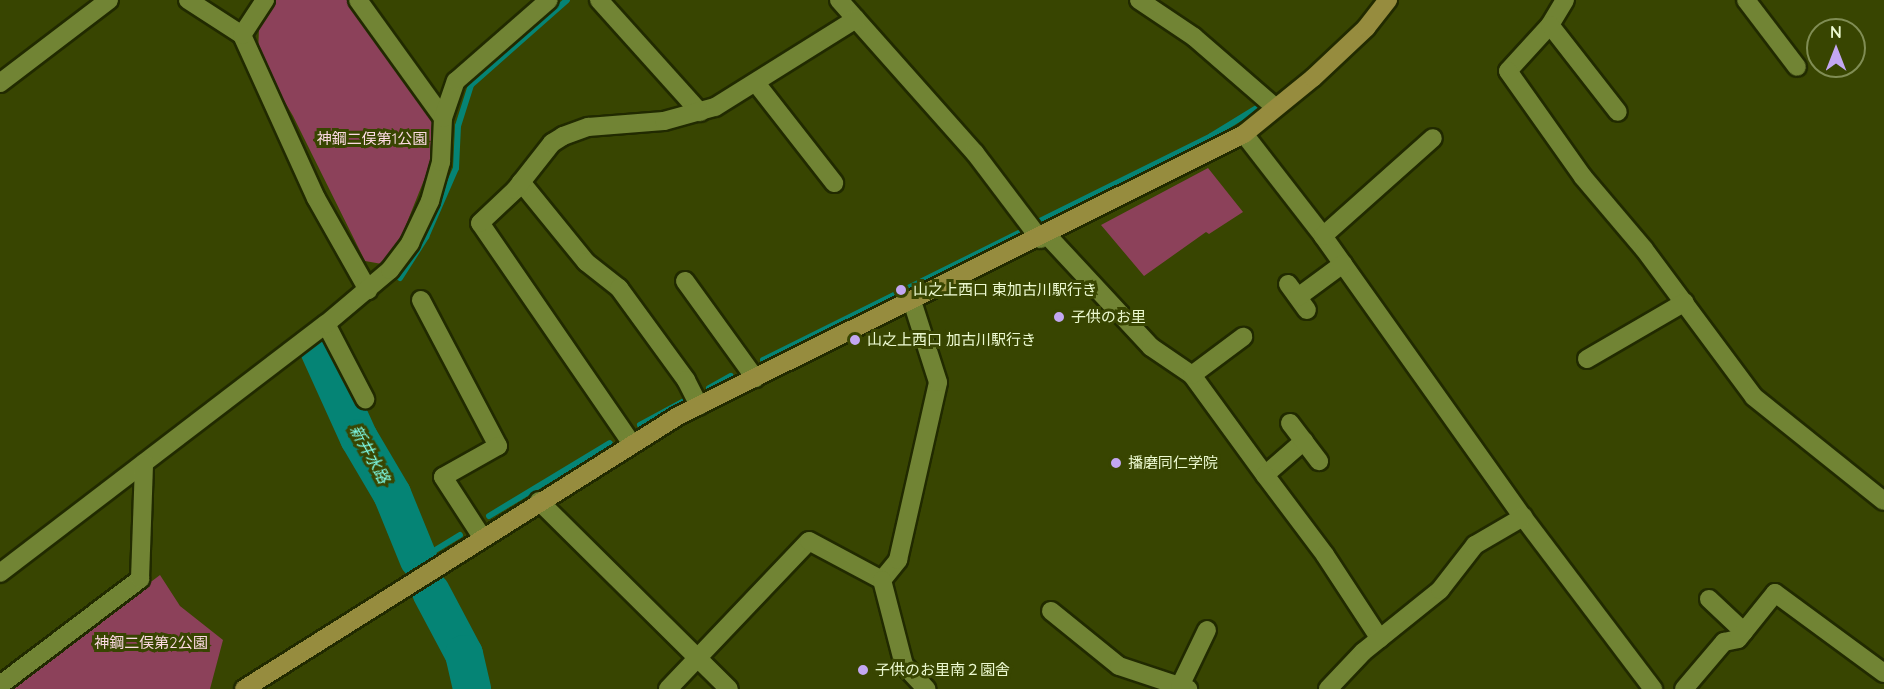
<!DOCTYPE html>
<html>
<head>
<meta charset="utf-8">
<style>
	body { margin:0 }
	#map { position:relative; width:1884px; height:689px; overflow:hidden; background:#384501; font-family:Quicksand,"Noto Sans JP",sans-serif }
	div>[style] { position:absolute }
	.green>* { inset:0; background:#8c415a }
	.stream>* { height:6px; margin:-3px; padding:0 3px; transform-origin:3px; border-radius:3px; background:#058475 }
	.river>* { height:38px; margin:-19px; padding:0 19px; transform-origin:19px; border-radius:19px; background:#058475 }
	.roads { filter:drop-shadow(2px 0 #212a00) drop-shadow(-2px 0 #212a00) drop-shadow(0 2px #212a00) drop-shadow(0 -2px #212a00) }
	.street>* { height:18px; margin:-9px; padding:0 9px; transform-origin:9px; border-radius:9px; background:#718434 }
	.secondary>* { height:18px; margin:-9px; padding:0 9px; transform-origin:9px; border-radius:9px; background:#968c3e }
	.dots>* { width:16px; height:16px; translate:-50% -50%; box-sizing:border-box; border:3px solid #384501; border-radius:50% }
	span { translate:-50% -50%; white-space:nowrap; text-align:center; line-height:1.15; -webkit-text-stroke:6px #384501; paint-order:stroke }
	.park-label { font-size:15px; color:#fcdae2 }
	.poi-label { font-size:15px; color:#ecf9d0 }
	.left { translate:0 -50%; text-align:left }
	.water-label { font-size:16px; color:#7efbe6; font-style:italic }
	.north { position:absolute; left:1806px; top:18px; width:60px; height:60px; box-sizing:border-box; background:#384501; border:2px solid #808d54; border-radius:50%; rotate:0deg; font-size:16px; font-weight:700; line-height:24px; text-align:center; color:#ecf9d0 }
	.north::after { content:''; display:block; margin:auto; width:21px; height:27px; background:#c3a7f2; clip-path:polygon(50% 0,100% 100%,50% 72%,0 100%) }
</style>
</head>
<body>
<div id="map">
	<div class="green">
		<i style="clip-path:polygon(276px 0,350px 0,435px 124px,432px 160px,402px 235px,382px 264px,365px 261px,293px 116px,258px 56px,259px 27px)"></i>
		<i style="clip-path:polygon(1208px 168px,1243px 212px,1209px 234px,1206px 232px,1144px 276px,1101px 225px)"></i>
		<i style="clip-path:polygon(160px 575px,180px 606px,223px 640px,210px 689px,9px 689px)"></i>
	</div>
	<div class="stream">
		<i style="left:1040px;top:221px;width:191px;rotate:-26.4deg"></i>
		<i style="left:1211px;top:136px;width:63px;rotate:-31.4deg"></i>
		<i style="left:400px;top:278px;width:49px;rotate:-57.6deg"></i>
		<i style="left:426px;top:237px;width:75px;rotate:-66.5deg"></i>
		<i style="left:456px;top:168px;width:42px;rotate:-87.3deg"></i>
		<i style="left:458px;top:126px;width:43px;rotate:-72.4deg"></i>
		<i style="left:471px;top:85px;width:128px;rotate:-41.5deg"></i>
		<i style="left:763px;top:360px;width:288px;rotate:-26.4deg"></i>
		<i style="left:709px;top:388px;width:25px;rotate:-29deg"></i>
		<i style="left:640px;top:425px;width:50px;rotate:-28.6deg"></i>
		<i style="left:489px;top:516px;width:141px;rotate:-31.1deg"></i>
		<i style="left:419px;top:560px;width:48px;rotate:-31.4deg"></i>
	</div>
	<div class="river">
		<i style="left:319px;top:350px;width:97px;rotate:65.6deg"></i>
		<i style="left:359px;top:438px;width:65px;rotate:59.5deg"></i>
		<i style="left:392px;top:494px;width:71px;rotate:67.8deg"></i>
		<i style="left:431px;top:592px;width:70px;rotate:62deg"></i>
		<i style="left:464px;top:654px;width:36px;rotate:77deg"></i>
	</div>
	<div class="roads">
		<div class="street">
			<i style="left:188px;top:0;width:64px;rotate:32.9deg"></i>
			<i style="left:242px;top:35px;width:179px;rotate:65.6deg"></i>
			<i style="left:316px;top:198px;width:106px;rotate:60.5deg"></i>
			<i style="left:358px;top:0;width:145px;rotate:54.2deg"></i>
			<i style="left:599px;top:0;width:151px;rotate:48deg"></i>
			<i style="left:839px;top:0;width:205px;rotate:48.4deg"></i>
			<i style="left:975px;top:153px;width:108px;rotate:52.9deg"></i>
			<i style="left:1139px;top:0;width:66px;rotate:33.9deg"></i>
			<i style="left:1194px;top:37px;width:108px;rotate:40.9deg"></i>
			<i style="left:1565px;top:0;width:29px;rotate:121deg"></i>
			<i style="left:1550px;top:25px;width:62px;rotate:132.4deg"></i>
			<i style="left:1508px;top:71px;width:130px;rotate:54.7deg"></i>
			<i style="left:1583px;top:177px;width:94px;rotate:49.7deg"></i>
			<i style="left:1644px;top:249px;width:184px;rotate:53.4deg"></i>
			<i style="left:1754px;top:397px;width:166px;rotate:38.7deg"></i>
			<i style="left:1746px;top:0;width:84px;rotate:52.7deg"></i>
			<i style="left:1550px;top:25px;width:110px;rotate:52deg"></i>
			<i style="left:242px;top:35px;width:42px;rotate:-56.7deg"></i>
			<i style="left:0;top:83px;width:137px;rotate:-37.3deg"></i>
			<i style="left:756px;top:83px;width:127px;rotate:52deg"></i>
			<i style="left:1244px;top:134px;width:129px;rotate:52.2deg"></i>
			<i style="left:1323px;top:236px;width:345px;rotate:54.6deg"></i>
			<i style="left:1523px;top:517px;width:216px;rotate:52.9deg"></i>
			<i style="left:521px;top:182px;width:103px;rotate:50.9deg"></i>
			<i style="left:586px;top:262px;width:42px;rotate:38.2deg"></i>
			<i style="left:619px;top:288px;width:114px;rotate:53.9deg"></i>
			<i style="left:686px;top:380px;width:29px;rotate:63deg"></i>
			<i style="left:1047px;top:235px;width:153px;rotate:47.1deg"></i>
			<i style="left:1151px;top:347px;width:50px;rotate:34.3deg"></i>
			<i style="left:1192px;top:375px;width:124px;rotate:53.9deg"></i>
			<i style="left:1265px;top:475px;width:52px;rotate:-41.1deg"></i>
			<i style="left:1323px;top:236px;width:147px;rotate:-41.7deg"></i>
			<i style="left:685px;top:281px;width:120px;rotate:54.2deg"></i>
			<i style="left:1288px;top:284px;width:32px;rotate:54deg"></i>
			<i style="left:1298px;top:297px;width:56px;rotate:-36.3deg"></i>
			<i style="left:421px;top:300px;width:165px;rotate:62.2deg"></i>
			<i style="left:498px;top:446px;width:63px;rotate:150.6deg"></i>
			<i style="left:443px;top:477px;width:72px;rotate:57deg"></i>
			<i style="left:326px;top:324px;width:85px;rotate:62.5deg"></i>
			<i style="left:1587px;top:359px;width:113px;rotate:-30.2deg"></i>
			<i style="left:1192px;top:375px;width:64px;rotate:-36.7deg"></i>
			<i style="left:1290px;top:423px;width:48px;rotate:52.7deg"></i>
			<i style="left:632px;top:444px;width:268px;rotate:-124.5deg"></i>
			<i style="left:480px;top:223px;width:48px;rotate:-43.3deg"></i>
			<i style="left:515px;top:190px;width:60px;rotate:-51.8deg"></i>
			<i style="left:552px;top:143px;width:13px;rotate:-32deg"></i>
			<i style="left:563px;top:136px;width:27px;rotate:-20deg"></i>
			<i style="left:588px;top:127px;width:76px;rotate:-4.5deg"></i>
			<i style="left:664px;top:121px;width:53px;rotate:-15.4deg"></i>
			<i style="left:715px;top:107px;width:166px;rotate:-32deg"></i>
			<i style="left:1265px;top:475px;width:100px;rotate:53.1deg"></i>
			<i style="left:1325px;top:555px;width:100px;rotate:56.8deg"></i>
			<i style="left:539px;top:501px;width:267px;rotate:44.7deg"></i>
			<i style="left:0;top:573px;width:410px;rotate:-37.4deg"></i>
			<i style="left:326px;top:324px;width:84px;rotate:-40.2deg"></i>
			<i style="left:390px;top:270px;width:34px;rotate:-53deg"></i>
			<i style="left:410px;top:243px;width:47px;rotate:-64.5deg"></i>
			<i style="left:430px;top:201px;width:41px;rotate:-74.2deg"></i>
			<i style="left:441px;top:162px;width:44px;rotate:-87.4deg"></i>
			<i style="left:443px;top:118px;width:39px;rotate:-71deg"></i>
			<i style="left:456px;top:81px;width:123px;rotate:-41.1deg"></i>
			<i style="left:882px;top:580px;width:26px;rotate:-51deg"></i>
			<i style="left:898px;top:560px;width:182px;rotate:-77.3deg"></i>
			<i style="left:938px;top:382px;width:85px;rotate:-107.8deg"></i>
			<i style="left:1709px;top:599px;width:48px;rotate:43.3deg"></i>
			<i style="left:1051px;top:611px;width:87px;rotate:39deg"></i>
			<i style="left:1119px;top:666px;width:73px;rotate:18.4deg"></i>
			<i style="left:0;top:685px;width:176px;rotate:-37.1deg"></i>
			<i style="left:140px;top:579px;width:116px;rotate:-88deg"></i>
			<i style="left:1180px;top:686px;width:62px;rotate:-64.3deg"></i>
			<i style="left:668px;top:689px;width:204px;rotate:-46.4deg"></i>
			<i style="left:809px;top:541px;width:83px;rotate:28.1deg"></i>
			<i style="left:882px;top:580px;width:88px;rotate:75.5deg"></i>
			<i style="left:904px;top:665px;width:33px;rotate:47deg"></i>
			<i style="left:1328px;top:689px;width:51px;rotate:-46.6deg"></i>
			<i style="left:1363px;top:652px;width:99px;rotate:-38.8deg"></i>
			<i style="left:1440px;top:590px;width:57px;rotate:-52.1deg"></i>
			<i style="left:1475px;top:545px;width:56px;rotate:-30.3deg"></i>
			<i style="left:1684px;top:689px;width:62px;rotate:-49.6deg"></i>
			<i style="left:1724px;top:642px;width:14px;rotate:-12deg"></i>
			<i style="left:1738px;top:639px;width:59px;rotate:-51.2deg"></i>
			<i style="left:1775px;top:593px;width:135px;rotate:36.3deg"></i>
		</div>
		<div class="secondary">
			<i style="left:244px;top:689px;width:513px;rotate:-32.17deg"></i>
			<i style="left:678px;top:416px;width:632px;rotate:-26.48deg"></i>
			<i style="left:1244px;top:134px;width:89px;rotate:-39.1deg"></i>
			<i style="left:1313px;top:78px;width:73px;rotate:-43.3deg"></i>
			<i style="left:1366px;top:28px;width:36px;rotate:-52deg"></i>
		</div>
	</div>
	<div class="dots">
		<i style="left:901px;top:290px;background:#c3a7f2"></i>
		<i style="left:1059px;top:317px;background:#c3a7f2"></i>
		<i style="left:855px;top:340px;background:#c3a7f2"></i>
		<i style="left:1116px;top:463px;background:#c3a7f2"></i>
		<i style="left:863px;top:670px;background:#c3a7f2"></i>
	</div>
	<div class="park-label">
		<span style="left:372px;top:139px">神鋼二俣第1公園</span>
		<span style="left:151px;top:643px">神鋼二俣第2公園</span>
	</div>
	<div class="poi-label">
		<span class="left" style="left:913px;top:290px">山之上西口 東加古川駅行き</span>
		<span class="left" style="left:1071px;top:317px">子供のお里</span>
		<span class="left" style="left:867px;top:340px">山之上西口 加古川駅行き</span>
		<span class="left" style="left:1128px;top:463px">播磨同仁学院</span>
		<span class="left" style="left:875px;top:670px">子供のお里南２園舎</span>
	</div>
	<div class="water-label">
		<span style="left:370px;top:454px;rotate:61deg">新井水路</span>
	</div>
	<div class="north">N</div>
</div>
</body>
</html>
